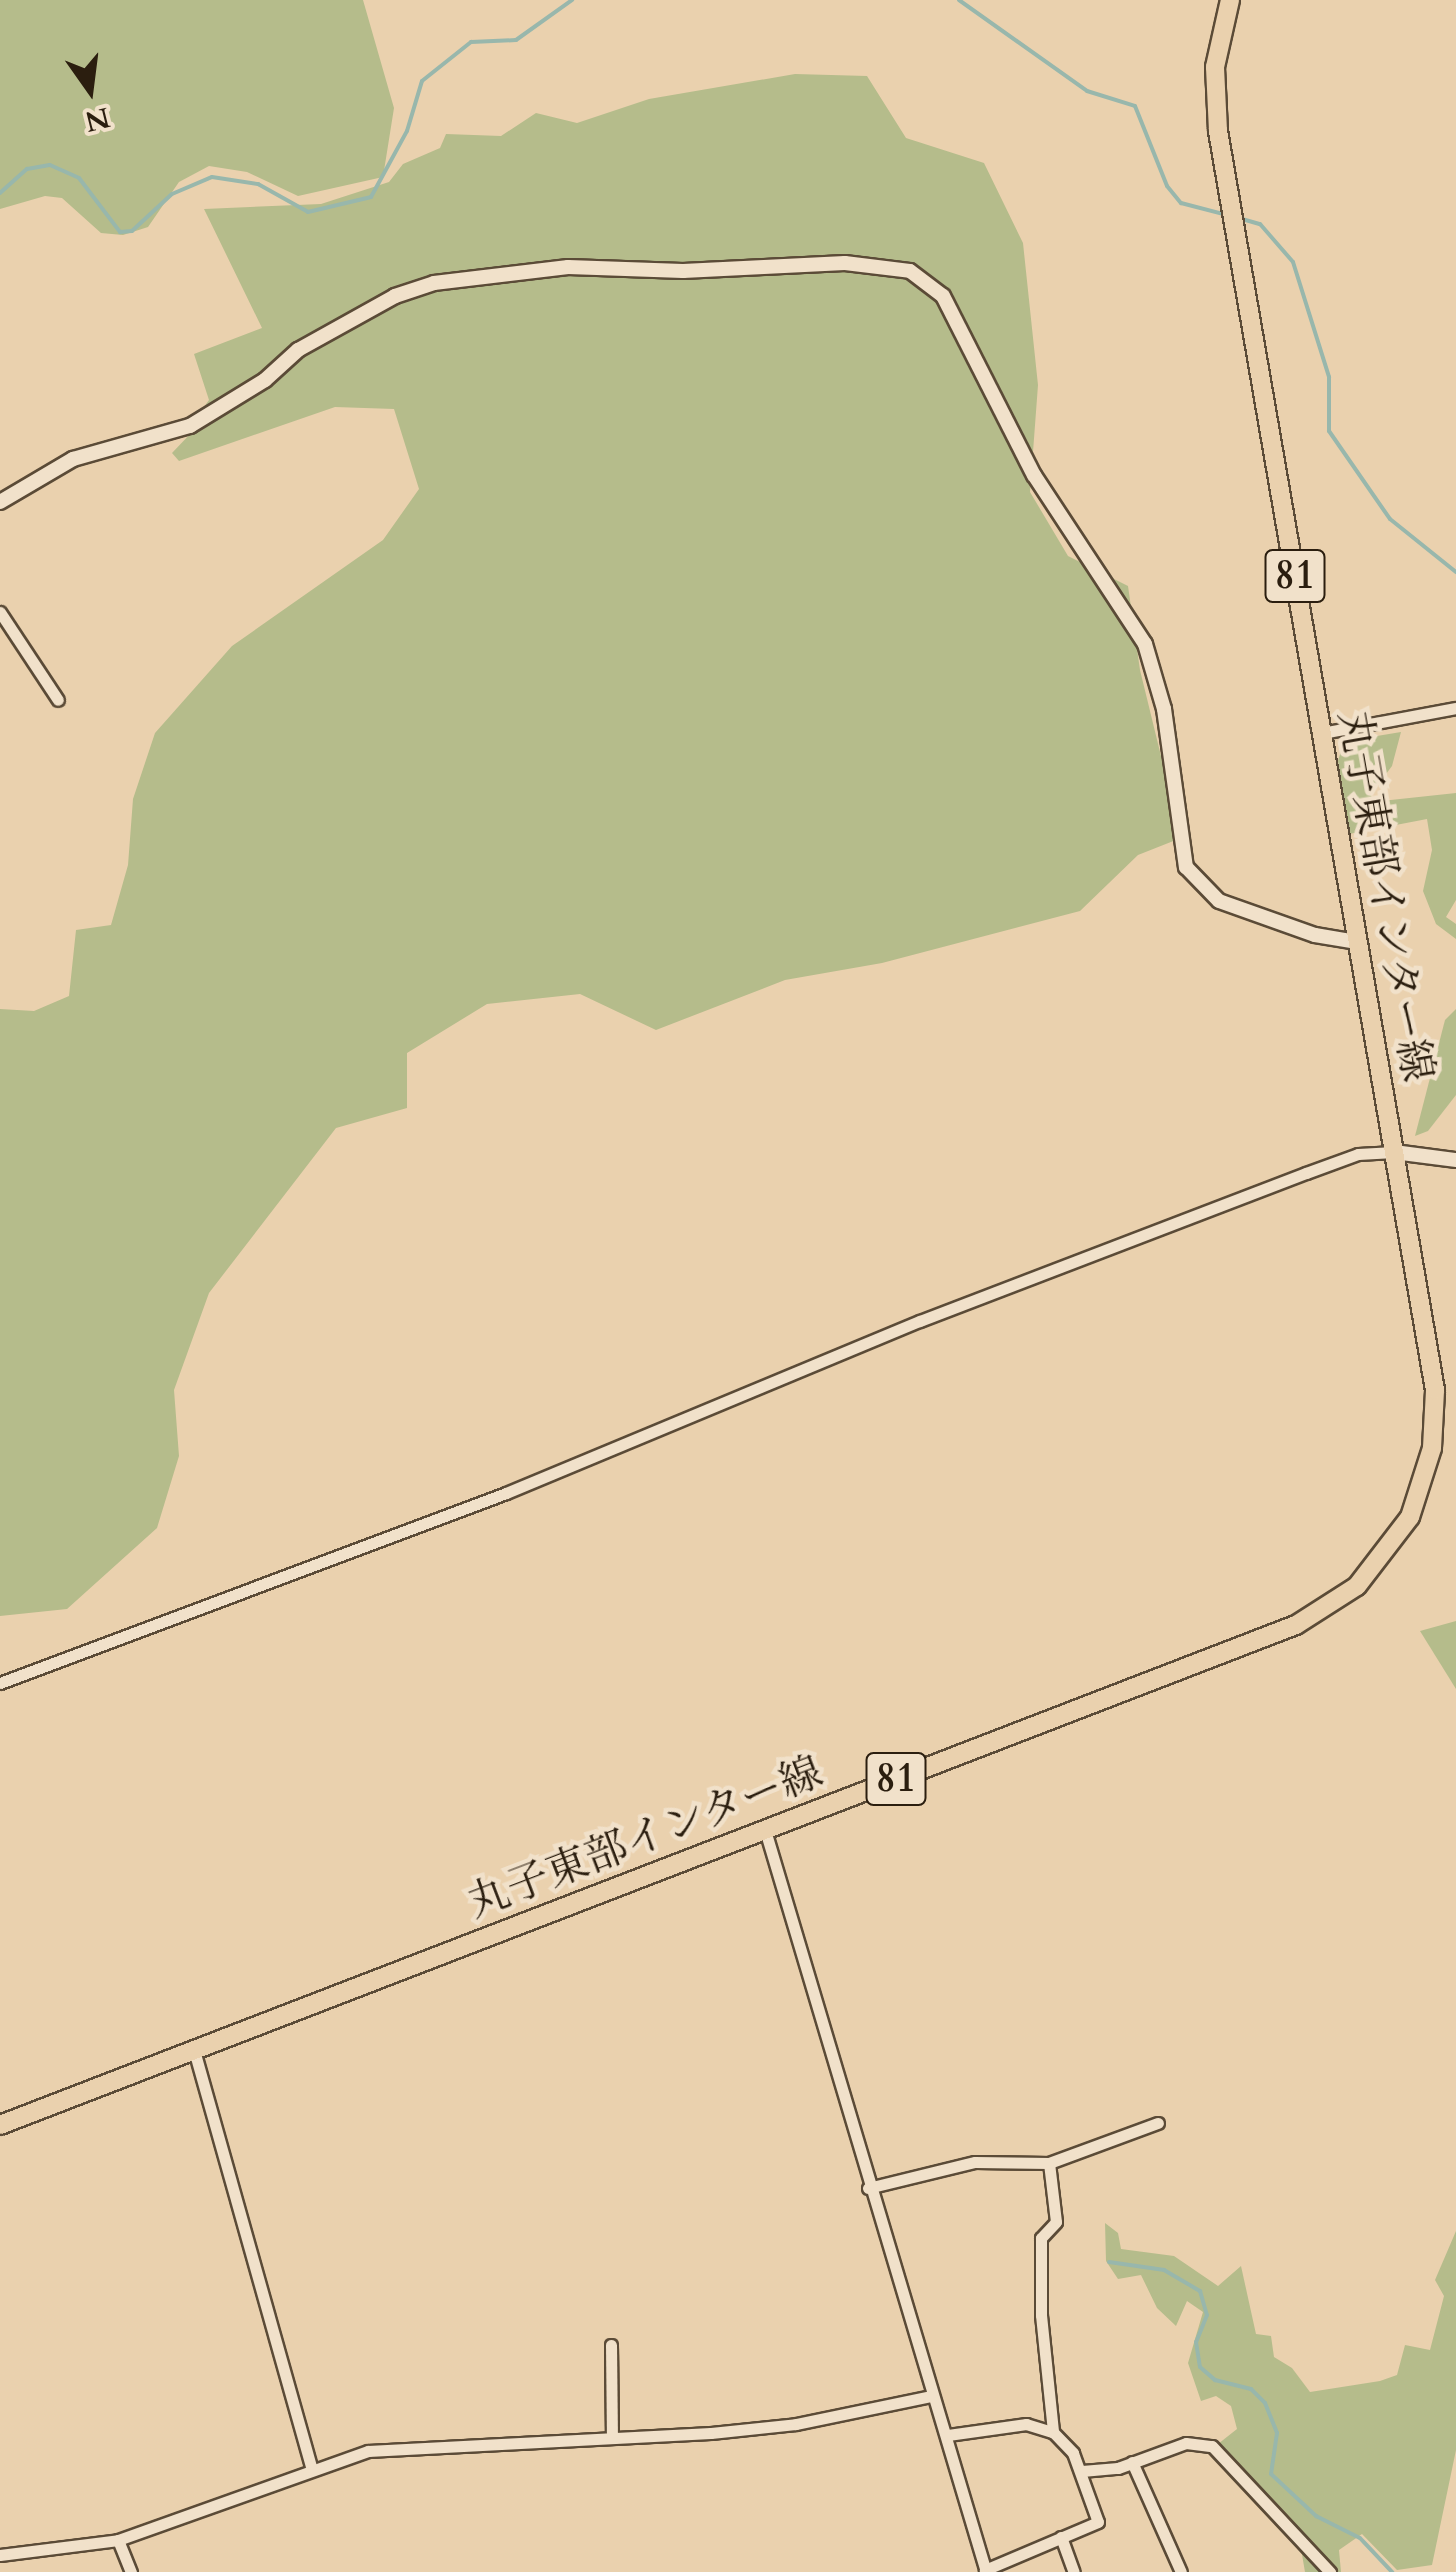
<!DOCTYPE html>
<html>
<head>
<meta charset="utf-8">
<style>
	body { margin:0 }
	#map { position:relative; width:1456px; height:2572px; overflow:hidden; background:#ead1ae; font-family:Cardo,"Noto Serif JP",serif }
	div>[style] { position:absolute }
	.green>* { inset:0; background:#b5bc8b }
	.stream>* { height:4px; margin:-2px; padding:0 2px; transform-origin:2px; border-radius:2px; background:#98b7ac }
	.roads { filter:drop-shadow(2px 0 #5b4b37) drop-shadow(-2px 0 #5b4b37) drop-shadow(0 2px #5b4b37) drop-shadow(0 -2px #5b4b37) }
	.minor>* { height:11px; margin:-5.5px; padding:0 5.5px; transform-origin:5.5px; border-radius:5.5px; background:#f1e1ca }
	.tertiary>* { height:14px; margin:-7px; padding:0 7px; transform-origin:7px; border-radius:7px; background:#f1e1ca }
	.primary>* { height:18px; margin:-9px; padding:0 9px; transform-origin:9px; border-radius:9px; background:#ead1ae }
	span { translate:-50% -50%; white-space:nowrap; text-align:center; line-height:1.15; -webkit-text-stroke:9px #f1e1ca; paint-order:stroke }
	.shield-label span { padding:2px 8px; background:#f1e1ca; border:2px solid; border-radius:8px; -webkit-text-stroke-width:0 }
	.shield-label { font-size:40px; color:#2b1e0f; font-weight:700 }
	.street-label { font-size:42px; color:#2b1e0f }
	.north { position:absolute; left:40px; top:40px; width:100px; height:100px; -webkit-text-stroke:8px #f1e1ca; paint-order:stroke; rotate:166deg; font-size:28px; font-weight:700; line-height:40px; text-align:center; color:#2b1e0f }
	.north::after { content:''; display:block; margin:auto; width:35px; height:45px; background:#2b1e0f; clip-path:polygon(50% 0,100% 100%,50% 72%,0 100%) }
</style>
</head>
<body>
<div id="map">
	<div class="green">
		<i style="clip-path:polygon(0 0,363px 0,394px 108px,383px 177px,298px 196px,247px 172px,209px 166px,179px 182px,148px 227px,123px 235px,101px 233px,62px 198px,45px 196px,0 209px)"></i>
		<i style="clip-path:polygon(795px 74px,867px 76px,906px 138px,984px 163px,1023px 243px,1038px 385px,1030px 492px,1068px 556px,1128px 586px,1140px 670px,1181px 838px,1138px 855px,1080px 911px,882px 963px,785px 980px,656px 1030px,580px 994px,487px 1004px,407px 1053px,407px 1108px,336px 1128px,209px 1293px,174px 1390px,179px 1456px,157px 1528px,67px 1609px,0 1616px,0 1009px,34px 1011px,69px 996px,76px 930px,111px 925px,128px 865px,133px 799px,155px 733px,232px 646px,383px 540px,419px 489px,394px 409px,335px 407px,179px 461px,172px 453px,193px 431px,190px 426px,209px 400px,194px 354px,262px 328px,204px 209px,321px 204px,389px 182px,403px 164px,440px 148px,446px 134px,501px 136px,536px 113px,577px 123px,649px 99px)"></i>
		<i style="clip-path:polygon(1401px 732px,1392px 766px,1371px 794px,1372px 802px,1456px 793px,1456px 900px,1446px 917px,1456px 924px,1456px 939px,1436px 924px,1423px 891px,1432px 850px,1427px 819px,1349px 834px,1338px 761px,1342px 748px,1353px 740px)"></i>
		<i style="clip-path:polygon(1456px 1009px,1456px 1095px,1428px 1131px,1415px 1136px,1445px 1020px)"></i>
		<i style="clip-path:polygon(1456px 1621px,1456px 1689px,1420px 1631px)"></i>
		<i style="clip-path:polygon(1105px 2223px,1118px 2233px,1121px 2249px,1174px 2256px,1218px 2286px,1241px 2266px,1256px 2334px,1271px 2336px,1274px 2357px,1292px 2368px,1310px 2392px,1380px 2381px,1397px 2375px,1405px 2345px,1430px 2350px,1444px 2296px,1435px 2280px,1456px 2231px,1456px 2450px,1432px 2565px,1397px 2570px,1362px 2534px,1339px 2550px,1341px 2572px,1305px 2572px,1298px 2531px,1218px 2444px,1237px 2429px,1231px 2406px,1216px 2396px,1201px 2401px,1188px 2363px,1203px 2312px,1187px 2301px,1176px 2326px,1157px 2308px,1141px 2275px,1118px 2279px,1106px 2261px)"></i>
	</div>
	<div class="stream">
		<i style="left:959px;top:0;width:157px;rotate:35.4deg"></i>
		<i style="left:1087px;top:91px;width:50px;rotate:17.4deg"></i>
		<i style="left:1135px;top:106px;width:86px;rotate:68.2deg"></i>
		<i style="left:1167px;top:186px;width:22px;rotate:51deg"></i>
		<i style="left:1181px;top:203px;width:48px;rotate:14.6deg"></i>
		<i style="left:0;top:193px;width:36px;rotate:-42deg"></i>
		<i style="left:27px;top:169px;width:23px;rotate:-10deg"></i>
		<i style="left:50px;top:165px;width:32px;rotate:24deg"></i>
		<i style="left:79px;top:178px;width:68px;rotate:52.8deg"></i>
		<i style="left:120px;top:232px;width:12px;rotate:-5deg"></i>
		<i style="left:132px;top:231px;width:54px;rotate:-42.8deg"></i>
		<i style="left:172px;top:194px;width:43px;rotate:-23deg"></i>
		<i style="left:212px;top:177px;width:47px;rotate:8.7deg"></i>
		<i style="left:258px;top:184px;width:57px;rotate:29.2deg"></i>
		<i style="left:308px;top:212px;width:65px;rotate:-13.4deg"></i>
		<i style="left:371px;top:197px;width:75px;rotate:-61.4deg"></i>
		<i style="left:407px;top:131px;width:52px;rotate:-73.3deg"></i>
		<i style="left:422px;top:81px;width:63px;rotate:-38.5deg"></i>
		<i style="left:471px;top:42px;width:45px;rotate:-2.5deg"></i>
		<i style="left:516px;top:40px;width:69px;rotate:-35.5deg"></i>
		<i style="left:1242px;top:219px;width:19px;rotate:16deg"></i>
		<i style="left:1260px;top:224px;width:50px;rotate:49deg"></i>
		<i style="left:1293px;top:262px;width:121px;rotate:72.6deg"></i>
		<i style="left:1329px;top:377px;width:54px;rotate:90deg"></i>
		<i style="left:1329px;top:431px;width:107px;rotate:55.3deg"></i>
		<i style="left:1390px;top:519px;width:85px;rotate:38.8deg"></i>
		<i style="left:1109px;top:2262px;width:56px;rotate:8.3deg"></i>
		<i style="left:1164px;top:2270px;width:42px;rotate:30.3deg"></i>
		<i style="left:1200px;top:2291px;width:25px;rotate:74deg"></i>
		<i style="left:1207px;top:2315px;width:29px;rotate:112deg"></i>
		<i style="left:1196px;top:2342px;width:25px;rotate:81deg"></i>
		<i style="left:1200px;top:2367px;width:20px;rotate:41deg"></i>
		<i style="left:1215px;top:2380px;width:37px;rotate:14deg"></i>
		<i style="left:1251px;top:2389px;width:20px;rotate:45deg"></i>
		<i style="left:1265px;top:2403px;width:32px;rotate:68deg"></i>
		<i style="left:1277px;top:2433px;width:41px;rotate:98.3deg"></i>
		<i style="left:1271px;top:2474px;width:62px;rotate:43deg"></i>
		<i style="left:1316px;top:2516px;width:49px;rotate:26.6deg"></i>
		<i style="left:1360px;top:2538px;width:47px;rotate:46.7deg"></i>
	</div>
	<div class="roads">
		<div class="minor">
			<i style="left:0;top:612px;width:105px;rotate:56.6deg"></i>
			<i style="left:1322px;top:733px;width:136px;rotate:-10.6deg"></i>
			<i style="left:0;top:1683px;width:540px;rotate:-20.58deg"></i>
			<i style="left:506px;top:1493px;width:448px;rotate:-22.6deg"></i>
			<i style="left:920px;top:1321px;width:413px;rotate:-21deg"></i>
			<i style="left:1306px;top:1173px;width:55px;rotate:-20.1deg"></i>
			<i style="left:1358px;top:1154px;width:36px;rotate:-3deg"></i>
			<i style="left:765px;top:1830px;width:774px;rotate:73.41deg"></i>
			<i style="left:194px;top:2050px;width:433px;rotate:74.3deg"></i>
			<i style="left:1049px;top:2163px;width:59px;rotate:83.2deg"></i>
			<i style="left:1056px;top:2222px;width:22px;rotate:133deg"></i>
			<i style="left:1041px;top:2238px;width:77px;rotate:90deg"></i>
			<i style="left:1041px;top:2315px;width:118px;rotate:84.1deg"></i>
			<i style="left:868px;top:2188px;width:110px;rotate:-13.7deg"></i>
			<i style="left:975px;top:2162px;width:74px;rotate:0.8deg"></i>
			<i style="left:1049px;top:2163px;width:116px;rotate:-20.2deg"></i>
			<i style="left:611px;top:2345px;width:92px;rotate:89.4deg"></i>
			<i style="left:948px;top:2435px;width:79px;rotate:-8deg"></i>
			<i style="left:1026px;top:2424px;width:28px;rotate:17deg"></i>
			<i style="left:1053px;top:2432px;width:29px;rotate:46deg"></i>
			<i style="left:1073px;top:2453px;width:73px;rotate:70.1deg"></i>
			<i style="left:1098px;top:2522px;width:123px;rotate:157deg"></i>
			<i style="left:1132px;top:2462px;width:120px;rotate:66deg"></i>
			<i style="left:1082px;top:2471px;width:36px;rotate:-5deg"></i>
			<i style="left:1118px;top:2468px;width:72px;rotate:-20.2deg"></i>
			<i style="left:1186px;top:2443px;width:26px;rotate:7deg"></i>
			<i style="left:1212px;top:2446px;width:173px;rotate:46.9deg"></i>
			<i style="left:1061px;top:2537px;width:37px;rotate:70deg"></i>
			<i style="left:118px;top:2540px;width:35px;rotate:68deg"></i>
			<i style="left:0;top:2555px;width:119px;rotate:-7.2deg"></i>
			<i style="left:118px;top:2540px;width:265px;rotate:-19.6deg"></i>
			<i style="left:368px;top:2451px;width:343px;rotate:-3deg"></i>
			<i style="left:711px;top:2433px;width:85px;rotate:-6deg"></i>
			<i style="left:796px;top:2424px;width:138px;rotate:-11.7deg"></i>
		</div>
		<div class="tertiary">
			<i style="left:0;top:502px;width:85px;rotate:-30.5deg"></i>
			<i style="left:73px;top:459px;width:122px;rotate:-15.8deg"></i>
			<i style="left:190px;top:426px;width:88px;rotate:-31.5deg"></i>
			<i style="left:265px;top:380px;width:45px;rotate:-42.3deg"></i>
			<i style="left:298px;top:350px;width:111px;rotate:-29.1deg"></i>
			<i style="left:395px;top:296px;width:41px;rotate:-18.4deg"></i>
			<i style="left:434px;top:283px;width:135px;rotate:-6.8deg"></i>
			<i style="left:568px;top:267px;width:115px;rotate:2deg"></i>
			<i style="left:683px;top:271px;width:162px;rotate:-2.8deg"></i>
			<i style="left:845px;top:263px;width:65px;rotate:7deg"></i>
			<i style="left:910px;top:271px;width:41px;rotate:37.1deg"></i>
			<i style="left:943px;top:296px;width:201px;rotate:63.1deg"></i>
			<i style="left:1034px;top:475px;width:202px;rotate:56.7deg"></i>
			<i style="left:1145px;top:644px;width:68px;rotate:73.7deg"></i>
			<i style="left:1164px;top:709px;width:160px;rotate:82.1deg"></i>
			<i style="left:1186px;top:867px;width:47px;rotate:45.9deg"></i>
			<i style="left:1219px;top:901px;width:102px;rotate:19.5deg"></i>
			<i style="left:1315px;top:935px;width:43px;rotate:9.5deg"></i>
			<i style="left:1394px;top:1152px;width:63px;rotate:7.4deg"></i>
		</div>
		<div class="primary">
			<i style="left:0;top:2125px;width:1389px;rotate:-21.1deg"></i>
			<i style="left:1296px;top:1625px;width:72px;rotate:-32.6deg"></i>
			<i style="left:1357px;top:1586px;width:87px;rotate:-52.5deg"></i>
			<i style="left:1410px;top:1517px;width:72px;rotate:-72.3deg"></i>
			<i style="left:1432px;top:1448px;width:58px;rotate:-87deg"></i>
			<i style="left:1435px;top:1390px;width:1278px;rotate:-99.78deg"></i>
			<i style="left:1218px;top:131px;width:64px;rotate:-92.7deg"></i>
			<i style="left:1215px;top:67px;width:69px;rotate:-77.4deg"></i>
		</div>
	</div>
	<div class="shield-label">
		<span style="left:1295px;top:576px">81</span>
		<span style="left:896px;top:1779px">81</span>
	</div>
	<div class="street-label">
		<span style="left:1385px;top:896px;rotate:80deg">丸子東部インター線</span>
		<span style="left:645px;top:1838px;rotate:-21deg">丸子東部インター線</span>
	</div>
	<div class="north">N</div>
</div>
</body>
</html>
